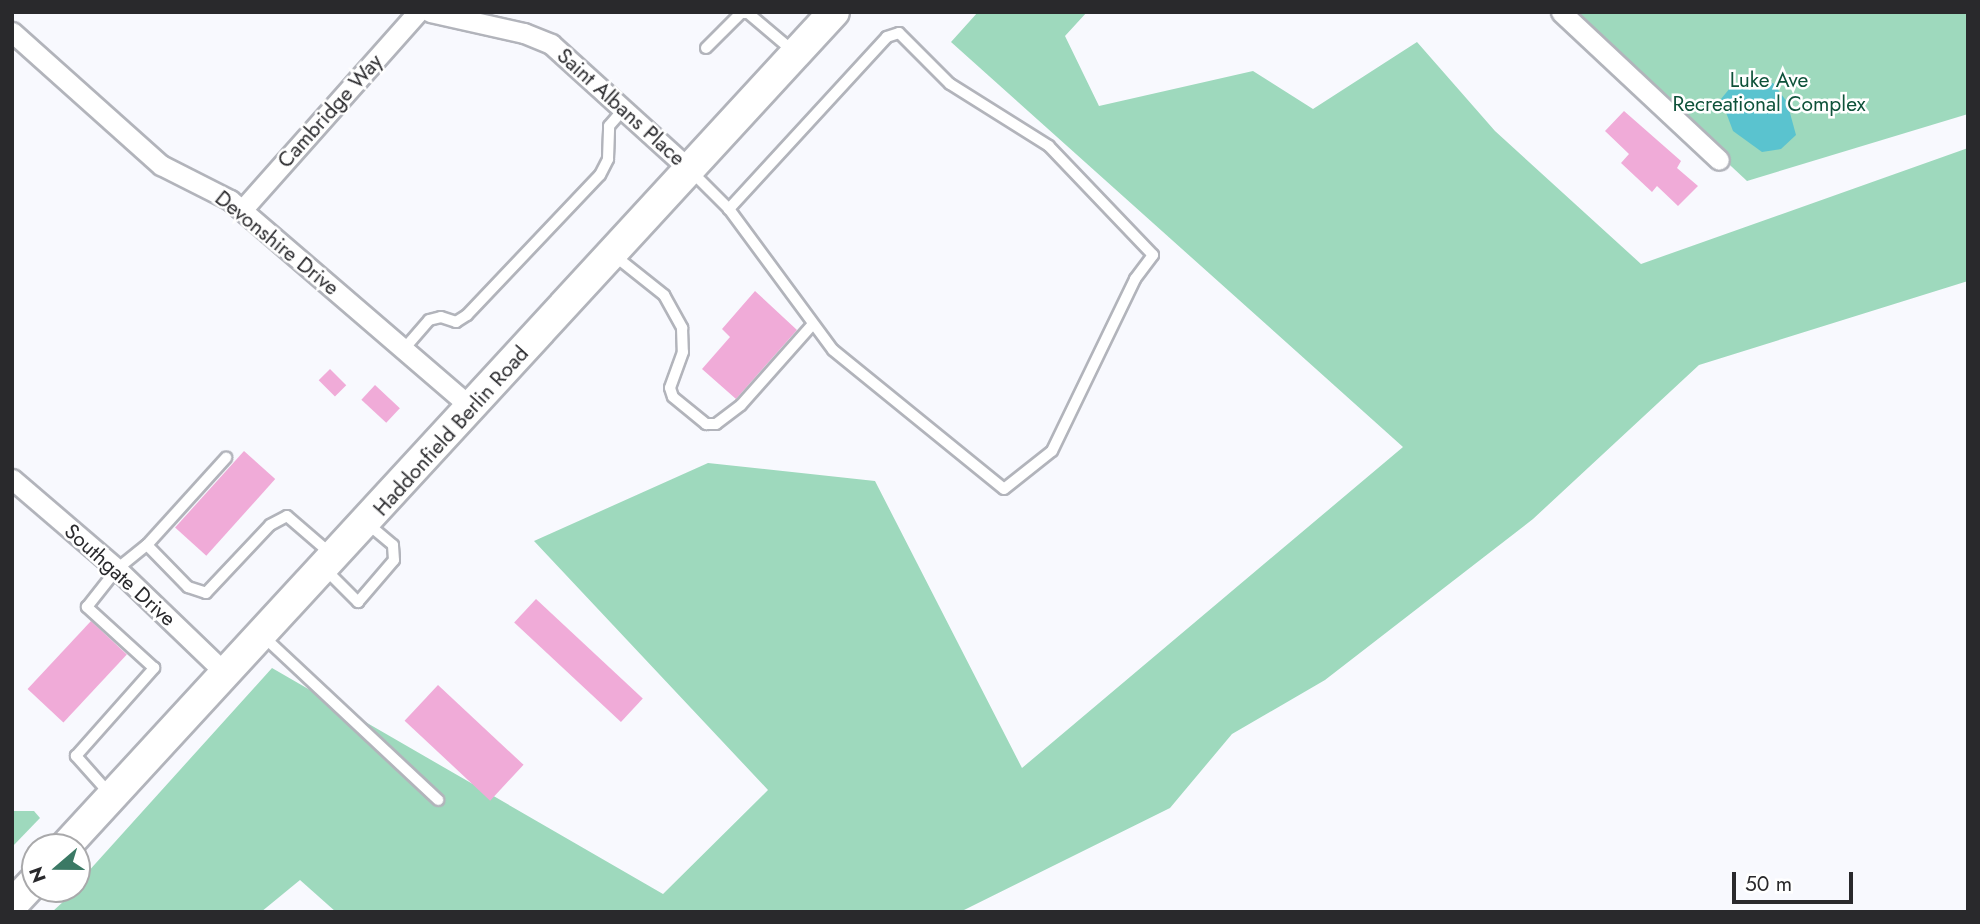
<!DOCTYPE html>
<html>
<head>
<meta charset="utf-8">
<style>
	body { margin:0 }
	#map { position:relative; width:1980px; height:924px; overflow:hidden; background:#f8f9fe; font-family:Jost,sans-serif }
	div>[style] { position:absolute }
	.green>* { inset:0; background:#9ed9bd }
	.water>* { inset:0; background:#5ac3cf }
	.building>* { inset:0; background:#f0abd8; transform-origin:0 0 }
	.roads { filter:drop-shadow(2px 0 #b2b4bb) drop-shadow(-2px 0 #b2b4bb) drop-shadow(0 2px #b2b4bb) drop-shadow(0 -2px #b2b4bb) }
	.lane>* { height:10px; margin:-5px; padding:0 5px; transform-origin:5px; border-radius:5px; background:#fff }
	.street>* { height:19px; margin:-9.5px; padding:0 9.5px; transform-origin:9.5px; border-radius:9.5px; background:#fff }
	.primary>* { height:30px; margin:-15px; padding:0 15px; transform-origin:15px; border-radius:15px; background:#fff }
	span { translate:-50% -50%; white-space:nowrap; text-align:center; line-height:1.15; -webkit-text-stroke:5px #fff; paint-order:stroke }
	.park-label { font-size:21px; color:#0e523a }
	.street-label { font-size:21px; color:#29292c }
	.frame { position:absolute; inset:0; border:14px solid #29292c; pointer-events:none }
	.north { position:absolute; left:21px; top:833px; width:70px; height:70px; box-sizing:border-box; background:#fff; border:2px solid #a9a9ab; border-radius:50%; rotate:250deg; font-size:19px; font-weight:700; line-height:28px; text-align:center; color:#29292c }
	.north::after { content:''; display:block; margin:auto; width:24px; height:32px; background:#3b7965; clip-path:polygon(50% 0,100% 100%,50% 72%,0 100%) }
	.scale { position:absolute; left:1732px; top:872px; width:121px; height:32px; box-sizing:border-box; border:4px solid #29292c; border-top:0; padding-left:9px; font-size:21px; line-height:24px; white-space:nowrap; color:#29292c; -webkit-text-stroke:5px #fff; paint-order:stroke }
</style>
</head>
<body>
<div id="map">
	<div class="green">
		<i style="clip-path:polygon(978px 12px,1087px 12px,1065px 36px,1099px 106px,1253px 71px,1313px 109px,1417px 42px,1495px 131px,1641px 264px,1968px 148px,1968px 281px,1699px 365px,1533px 519px,1325px 680px,1232px 734px,1170px 808px,960px 912px,336px 912px,300px 880px,261px 912px,52px 912px,77px 889px,77px 884px,272px 668px,663px 894px,768px 790px,534px 541px,708px 463px,875px 481px,1022px 768px,1403px 447px,951px 42px)"></i>
		<i style="clip-path:polygon(1566px 12px,1968px 12px,1968px 114px,1747px 181px)"></i>
		<i style="clip-path:polygon(12px 811px,34px 811px,40px 818px,12px 847px)"></i>
	</div>
	<div class="water">
		<i style="clip-path:polygon(1773px 83px,1787px 102px,1796px 135px,1781px 149px,1762px 152px,1733px 131px,1721px 99px,1730px 88px)"></i>
	</div>
	<div class="building">
		<i style="clip-path:polygon(1624px 111px,1681px 161px,1677px 168px,1698px 186px,1678px 206px,1657px 186px,1652px 192px,1621px 163px,1629px 154px,1605px 131px)"></i>
		<i style="clip-path:polygon(755px 291px,797px 330px,736px 399px,702px 369px,730px 337px,722px 329px)"></i>
		<i style="left:330px;top:369px;width:23px;height:16px;rotate:45deg"></i>
		<i style="left:375px;top:385px;width:34px;height:20px;rotate:43deg"></i>
		<i style="left:244px;top:451px;width:42px;height:103px;rotate:42deg"></i>
		<i style="left:536px;top:599px;width:146px;height:32px;rotate:43deg"></i>
		<i style="left:91px;top:621px;width:49px;height:93px;rotate:43deg"></i>
		<i style="left:438px;top:685px;width:117px;height:49px;rotate:43deg"></i>
	</div>
	<div class="roads">
		<div class="lane">
			<i style="left:706px;top:48px;width:49px;rotate:-45deg"></i>
			<i style="left:741px;top:13px;width:7px"></i>
			<i style="left:748px;top:13px;width:59px;rotate:40.2deg"></i>
			<i style="left:692px;top:172px;width:52px;rotate:45deg"></i>
			<i style="left:729px;top:209px;width:175px;rotate:53.6deg"></i>
			<i style="left:833px;top:350px;width:220px;rotate:39.1deg"></i>
			<i style="left:1004px;top:489px;width:61px;rotate:-38.4deg"></i>
			<i style="left:1052px;top:451px;width:191px;rotate:-64.2deg"></i>
			<i style="left:1135px;top:279px;width:30px;rotate:-53deg"></i>
			<i style="left:1153px;top:255px;width:151px;rotate:-133.7deg"></i>
			<i style="left:1049px;top:146px;width:117px;rotate:-147.9deg"></i>
			<i style="left:950px;top:84px;width:72px;rotate:-135deg"></i>
			<i style="left:899px;top:33px;width:13px;rotate:162deg"></i>
			<i style="left:887px;top:37px;width:234px;rotate:132.6deg"></i>
			<i style="left:615px;top:256px;width:63px;rotate:38.5deg"></i>
			<i style="left:664px;top:295px;width:38px;rotate:61deg"></i>
			<i style="left:682px;top:328px;width:24px;rotate:88deg"></i>
			<i style="left:683px;top:352px;width:38px;rotate:110deg"></i>
			<i style="left:670px;top:388px;width:9px;rotate:72deg"></i>
			<i style="left:673px;top:397px;width:43px;rotate:39.3deg"></i>
			<i style="left:706px;top:424px;width:10px"></i>
			<i style="left:716px;top:424px;width:31px;rotate:-37deg"></i>
			<i style="left:741px;top:405px;width:108px;rotate:-48.4deg"></i>
			<i style="left:404px;top:349px;width:38px;rotate:-49deg"></i>
			<i style="left:429px;top:320px;width:12px;rotate:-14deg"></i>
			<i style="left:441px;top:317px;width:16px;rotate:18deg"></i>
			<i style="left:456px;top:322px;width:13px;rotate:-32deg"></i>
			<i style="left:467px;top:315px;width:193px;rotate:-46.5deg"></i>
			<i style="left:600px;top:175px;width:18px;rotate:-63deg"></i>
			<i style="left:608px;top:159px;width:33px;rotate:-88deg"></i>
			<i style="left:609px;top:126px;width:23px;rotate:-49deg"></i>
			<i style="left:147px;top:545px;width:118px;rotate:-47.8deg"></i>
			<i style="left:325px;top:569px;width:47px;rotate:45deg"></i>
			<i style="left:358px;top:602px;width:55px;rotate:-49.4deg"></i>
			<i style="left:394px;top:560px;width:15px;rotate:-94deg"></i>
			<i style="left:393px;top:545px;width:34px;rotate:-140deg"></i>
			<i style="left:263px;top:636px;width:240px;rotate:43.1deg"></i>
			<i style="left:109px;top:793px;width:50px;rotate:-131.7deg"></i>
			<i style="left:76px;top:756px;width:118px;rotate:-48.4deg"></i>
			<i style="left:154px;top:668px;width:91px;rotate:-137.7deg"></i>
			<i style="left:87px;top:607px;width:48px;rotate:-51.7deg"></i>
			<i style="left:117px;top:569px;width:38px;rotate:-39deg"></i>
			<i style="left:147px;top:545px;width:59px;rotate:45.7deg"></i>
			<i style="left:188px;top:587px;width:19px;rotate:18deg"></i>
			<i style="left:206px;top:593px;width:93px;rotate:-46.7deg"></i>
			<i style="left:270px;top:525px;width:19px;rotate:-28deg"></i>
			<i style="left:287px;top:516px;width:57px;rotate:40.7deg"></i>
		</div>
		<div class="street">
			<i style="left:430px;top:12px;width:96px;rotate:12.6deg"></i>
			<i style="left:524px;top:33px;width:29px;rotate:22deg"></i>
			<i style="left:551px;top:44px;width:186px;rotate:42.2deg"></i>
			<i style="left:1561px;top:12px;width:216px;rotate:43.1deg"></i>
			<i style="left:12px;top:32px;width:200px;rotate:41.8deg"></i>
			<i style="left:161px;top:165px;width:77px;rotate:26.9deg"></i>
			<i style="left:230px;top:200px;width:319px;rotate:40.7deg"></i>
			<i style="left:242px;top:210px;width:265px;rotate:-48.4deg"></i>
			<i style="left:12px;top:479px;width:138px;rotate:40.6deg"></i>
			<i style="left:117px;top:569px;width:150px;rotate:43.9deg"></i>
		</div>
		<div class="primary">
			<i style="left:65px;top:847px;width:1135px;rotate:-47.36deg"></i>
			<i style="left:12px;top:905px;width:34px;rotate:-47deg"></i>
		</div>
	</div>
	<div class="park-label">
		<span style="left:1769px;top:92px">Luke Ave<br>Recreational Complex</span>
	</div>
	<div class="street-label">
		<span style="left:621px;top:107px;rotate:42deg">Saint Albans Place</span>
		<span style="left:330px;top:111px;rotate:-48deg">Cambridge Way</span>
		<span style="left:277px;top:243px;rotate:39deg">Devonshire Drive</span>
		<span style="left:451px;top:431px;rotate:-48deg">Haddonfield Berlin Road</span>
		<span style="left:120px;top:575px;rotate:42deg">Southgate Drive</span>
	</div>
	<div class="frame"></div>
	<div class="north">N</div>
	<div class="scale">50 m</div>
</div>
</body>
</html>
